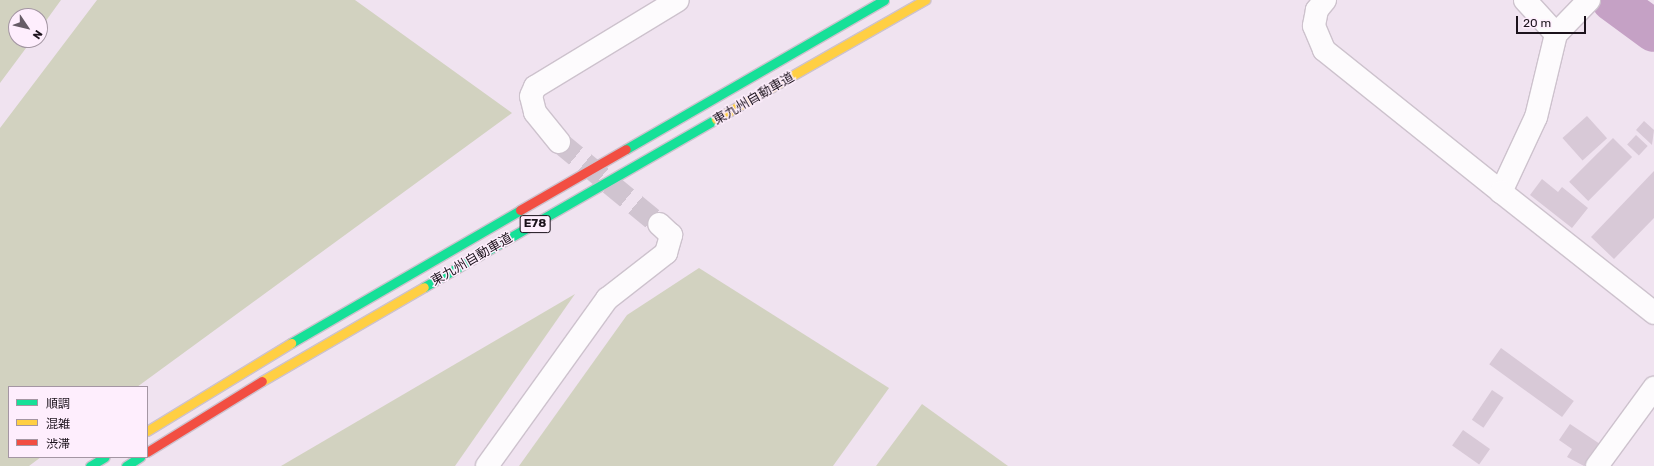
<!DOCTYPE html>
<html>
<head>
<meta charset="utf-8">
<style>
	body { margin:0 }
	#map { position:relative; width:1654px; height:466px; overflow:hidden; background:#f0e3f0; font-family:Rubik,"Noto Sans JP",sans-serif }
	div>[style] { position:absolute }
	.green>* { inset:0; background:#d2d2c0 }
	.river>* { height:42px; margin:-21px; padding:0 21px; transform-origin:21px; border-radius:21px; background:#c5a1c5 }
	.building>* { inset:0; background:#d8c9d7; transform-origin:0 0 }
	.street-tunnel>* { height:22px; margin-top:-11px; transform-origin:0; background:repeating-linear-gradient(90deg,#d0c4d0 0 22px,transparent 0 33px) }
	.roads { filter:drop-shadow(1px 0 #cdc2cd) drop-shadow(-1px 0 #cdc2cd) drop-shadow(0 1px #cdc2cd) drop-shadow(0 -1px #cdc2cd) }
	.street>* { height:22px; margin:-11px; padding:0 11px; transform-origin:11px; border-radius:11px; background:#fdfbfd }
	.fast>* { height:9px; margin:-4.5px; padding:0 4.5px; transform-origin:4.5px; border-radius:4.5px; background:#16e098 }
	.slow>* { height:9px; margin:-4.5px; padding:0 4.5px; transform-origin:4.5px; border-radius:4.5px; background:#ffcf43 }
	.jam>* { height:9px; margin:-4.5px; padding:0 4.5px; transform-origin:4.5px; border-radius:4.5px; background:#f24e42 }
	span { translate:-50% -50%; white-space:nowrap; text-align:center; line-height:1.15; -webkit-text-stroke:3px #feeefd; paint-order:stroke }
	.shield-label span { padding:1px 3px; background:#feeefd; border:1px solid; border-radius:3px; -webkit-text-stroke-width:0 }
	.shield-label { font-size:12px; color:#1c131c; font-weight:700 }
	.street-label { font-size:13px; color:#1c131c }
	.legend { position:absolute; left:8px; top:386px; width:140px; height:72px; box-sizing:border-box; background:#feeefd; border:1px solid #a496a3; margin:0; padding:5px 7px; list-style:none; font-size:12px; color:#1c131c }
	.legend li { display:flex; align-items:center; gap:8px; height:20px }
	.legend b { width:20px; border:1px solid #a496a3 }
	.north { position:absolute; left:8px; top:8px; width:40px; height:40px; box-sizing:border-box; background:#feeefd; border:1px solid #a496a3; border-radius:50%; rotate:125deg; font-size:11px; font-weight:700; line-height:16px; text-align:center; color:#1c131c }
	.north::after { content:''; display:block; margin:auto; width:14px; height:18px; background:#665c66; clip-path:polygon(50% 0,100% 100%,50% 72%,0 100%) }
	.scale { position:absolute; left:1516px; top:16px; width:70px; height:18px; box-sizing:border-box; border:2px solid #1c131c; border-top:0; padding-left:5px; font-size:12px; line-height:14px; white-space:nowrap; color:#1c131c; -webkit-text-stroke:3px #feeefd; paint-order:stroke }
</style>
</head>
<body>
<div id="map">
	<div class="green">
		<i style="clip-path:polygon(0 0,61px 0,40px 29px,40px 16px,16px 16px,16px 40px,32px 40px,0 83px)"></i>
		<i style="clip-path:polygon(97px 0,355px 0,512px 113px,137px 387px,9px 387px,9px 457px,41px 457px,29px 466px,0 466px,0 128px)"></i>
		<i style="clip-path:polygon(699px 268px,889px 388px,833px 466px,519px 466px,627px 315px)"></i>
		<i style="clip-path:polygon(575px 294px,455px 466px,281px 466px)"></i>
		<i style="clip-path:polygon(922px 404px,1008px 466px,876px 466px)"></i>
	</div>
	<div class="river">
		<i style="left:1612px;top:0;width:52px;rotate:36.4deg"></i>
	</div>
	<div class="building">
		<i style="left:1587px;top:116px;width:30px;height:33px;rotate:48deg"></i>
		<i style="clip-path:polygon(1644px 121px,1654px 130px,1652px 145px,1636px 130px)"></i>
		<i style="left:1636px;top:135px;width:16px;height:13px;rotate:43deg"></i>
		<i style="left:1613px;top:138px;width:27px;height:62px;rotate:45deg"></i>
		<i style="clip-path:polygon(1654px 171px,1654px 218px,1614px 259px,1591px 237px)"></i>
		<i style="clip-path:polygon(1542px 179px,1558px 192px,1562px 187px,1588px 208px,1572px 228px,1530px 195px)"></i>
		<i style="left:1501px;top:348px;width:90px;height:20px;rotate:36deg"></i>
		<i style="left:1492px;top:390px;width:14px;height:36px;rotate:34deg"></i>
		<i style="clip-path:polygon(1570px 424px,1600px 444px,1584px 466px,1567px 457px,1572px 449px,1559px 440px)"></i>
		<i style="left:1463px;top:430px;width:33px;height:19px;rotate:35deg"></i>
	</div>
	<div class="street-tunnel">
		<i style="left:559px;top:142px;width:129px;rotate:39.4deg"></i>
	</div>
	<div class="roads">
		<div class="street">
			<i style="left:1325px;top:0;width:13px;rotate:129deg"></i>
			<i style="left:1317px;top:10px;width:16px;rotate:101deg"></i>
			<i style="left:1314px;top:26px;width:26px;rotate:67deg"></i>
			<i style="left:1324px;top:50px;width:227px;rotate:38.7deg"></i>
			<i style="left:1525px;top:0;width:46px;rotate:47.6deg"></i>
			<i style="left:1589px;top:0;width:47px;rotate:134.1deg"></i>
			<i style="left:1556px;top:34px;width:85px;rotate:103.5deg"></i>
			<i style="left:1536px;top:117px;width:83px;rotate:115deg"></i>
			<i style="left:1501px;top:192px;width:195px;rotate:38.3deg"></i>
			<i style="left:559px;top:142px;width:38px;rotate:-129deg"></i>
			<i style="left:535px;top:112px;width:16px;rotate:-104deg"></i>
			<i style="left:531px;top:96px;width:10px;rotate:-66deg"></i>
			<i style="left:535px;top:87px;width:167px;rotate:-31.3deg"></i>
			<i style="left:487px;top:466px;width:206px;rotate:-54.3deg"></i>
			<i style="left:607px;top:299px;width:75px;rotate:-37.9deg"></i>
			<i style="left:666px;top:253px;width:19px;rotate:-74deg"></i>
			<i style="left:671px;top:235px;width:16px;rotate:-137deg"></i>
			<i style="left:1597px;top:466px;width:97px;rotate:-53.8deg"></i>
		</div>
		<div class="fast">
			<i style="left:626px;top:149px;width:298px;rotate:-30deg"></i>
			<i style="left:424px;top:287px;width:337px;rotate:-29.9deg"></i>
			<i style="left:291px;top:343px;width:265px;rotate:-30.1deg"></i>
			<i style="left:90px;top:466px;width:17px;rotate:-31deg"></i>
			<i style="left:126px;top:466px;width:17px;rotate:-33deg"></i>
		</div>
		<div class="slow">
			<i style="left:716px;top:119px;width:241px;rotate:-29.7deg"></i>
			<i style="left:262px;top:381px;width:187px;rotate:-30.1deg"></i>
			<i style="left:147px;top:431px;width:169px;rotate:-31.4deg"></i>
		</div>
		<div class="jam">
			<i style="left:520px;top:210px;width:122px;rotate:-29.9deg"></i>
			<i style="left:147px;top:452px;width:135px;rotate:-31.7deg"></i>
		</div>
	</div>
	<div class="shield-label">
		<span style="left:535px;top:224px">E78</span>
	</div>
	<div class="street-label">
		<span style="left:754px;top:99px;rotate:-30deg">東九州自動車道</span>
		<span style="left:472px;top:260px;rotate:-30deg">東九州自動車道</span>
	</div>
	<ul class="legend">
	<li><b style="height:5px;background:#16e098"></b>順調</li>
	<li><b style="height:5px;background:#ffcf43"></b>混雑</li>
	<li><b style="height:5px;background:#f24e42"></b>渋滞</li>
	</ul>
	<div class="north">N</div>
	<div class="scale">20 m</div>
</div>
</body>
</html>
